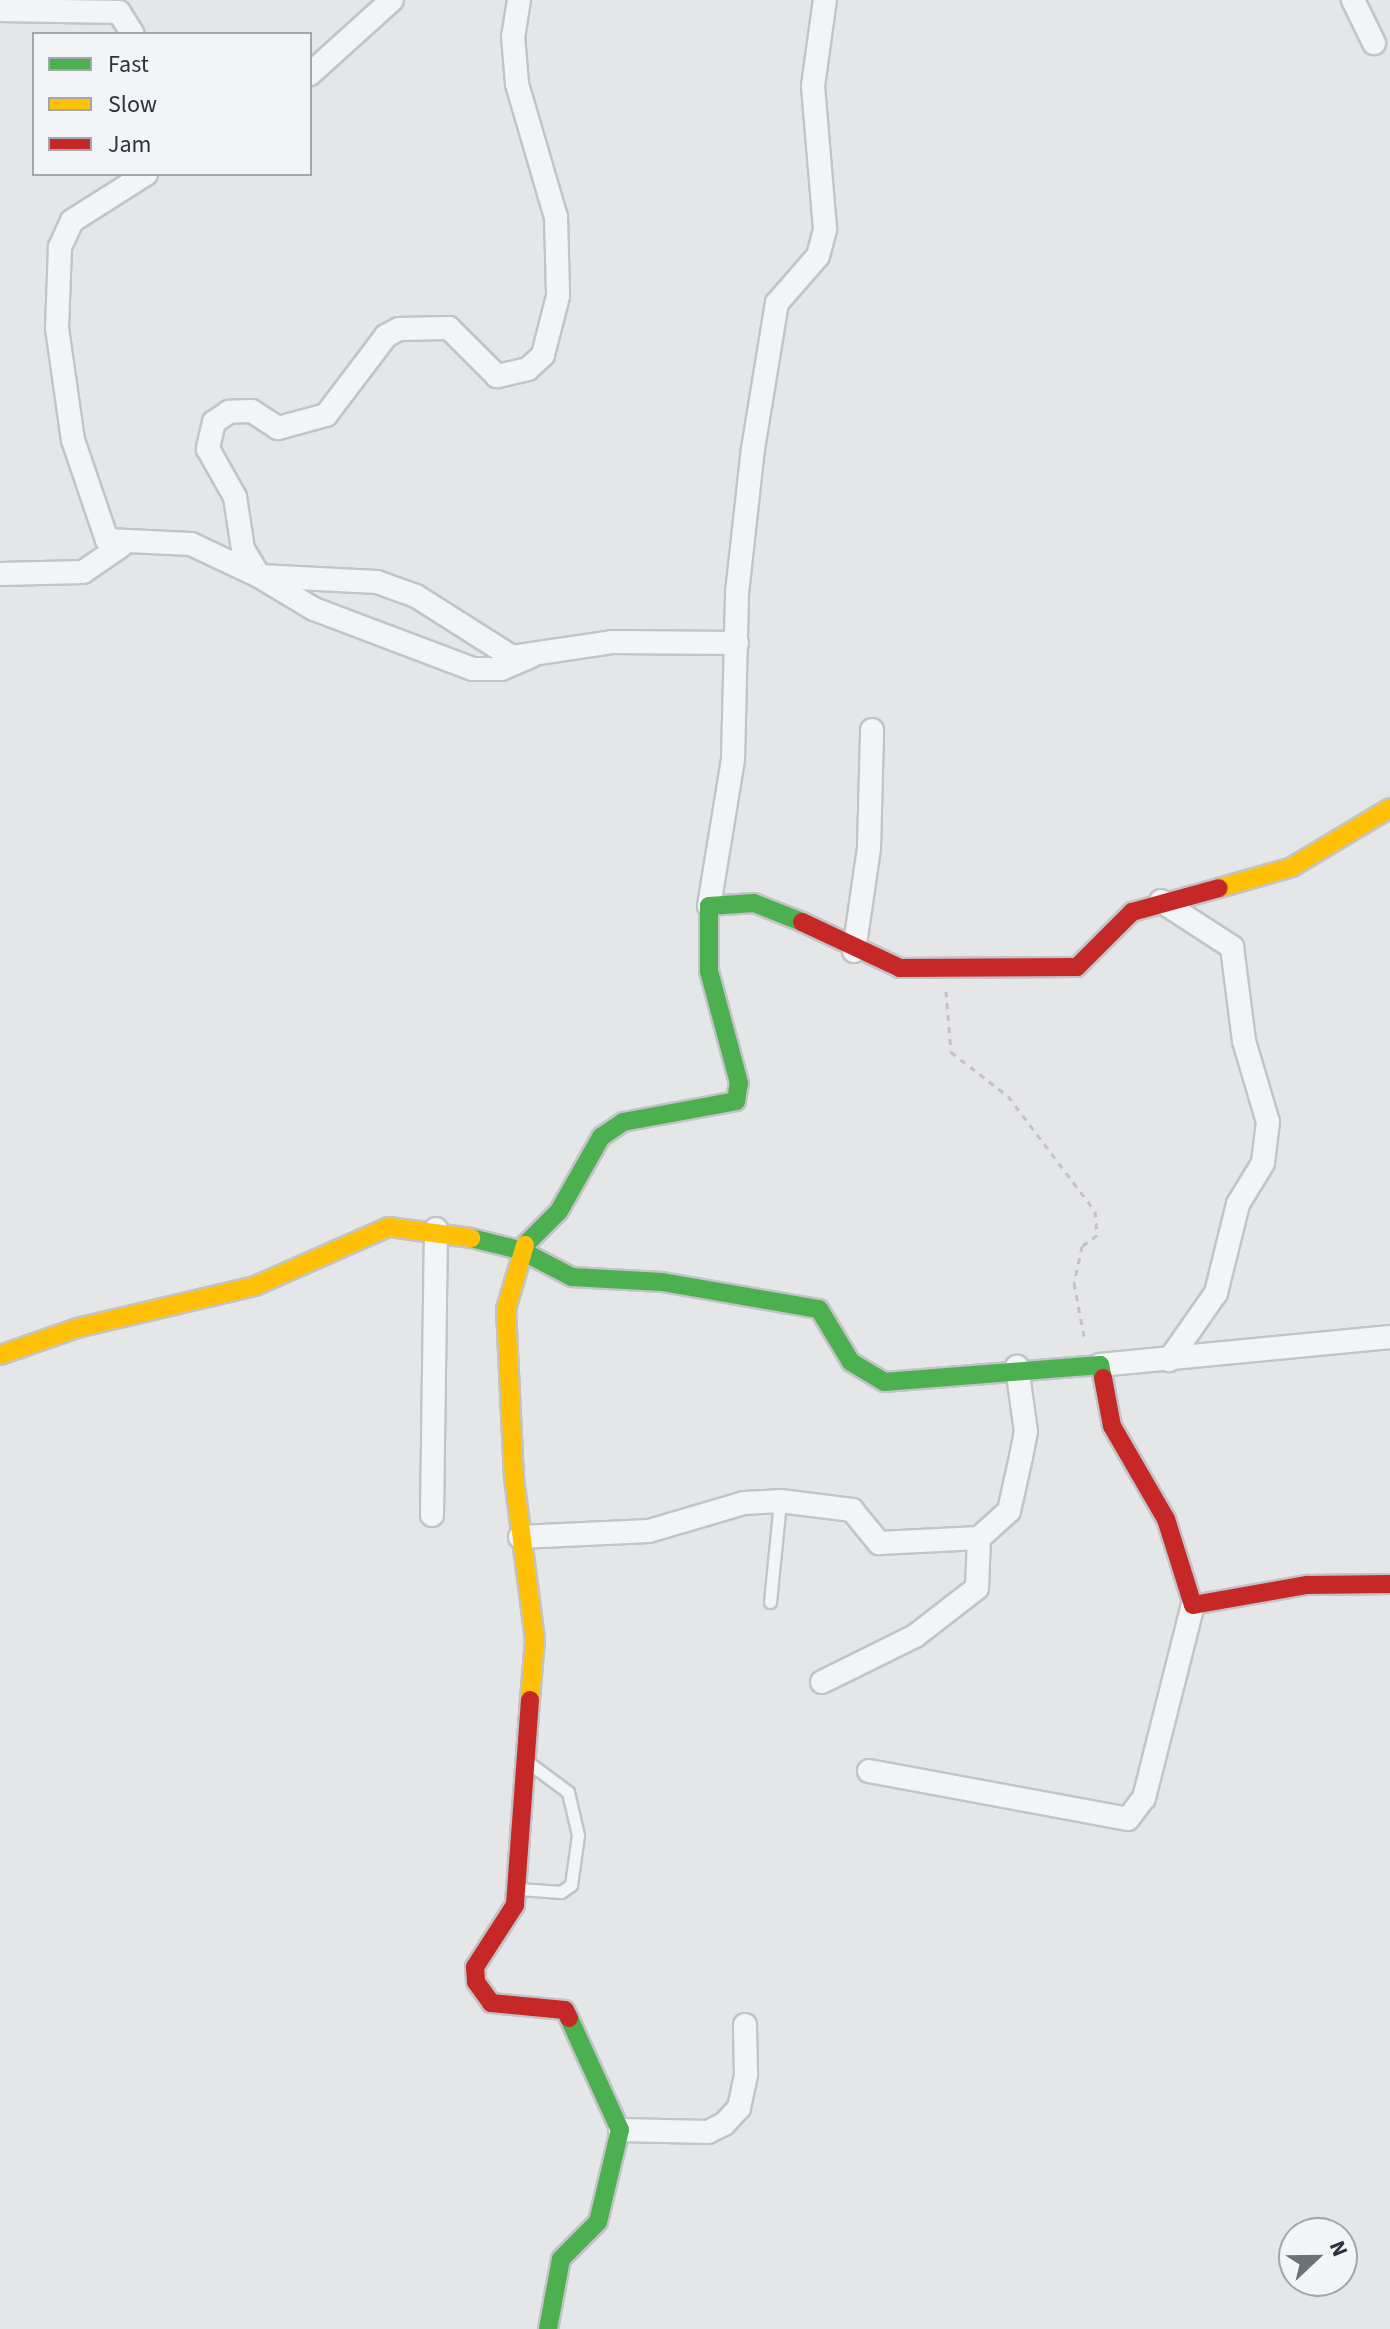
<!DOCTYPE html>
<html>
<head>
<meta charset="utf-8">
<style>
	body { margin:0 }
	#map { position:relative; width:1390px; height:2329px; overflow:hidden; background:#e4e6e8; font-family:"Source Sans 3",sans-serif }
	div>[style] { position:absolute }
	.path>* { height:3px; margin-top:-1.5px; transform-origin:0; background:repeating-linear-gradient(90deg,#c3c3c7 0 6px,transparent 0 12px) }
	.roads { filter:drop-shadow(2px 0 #c2c4c6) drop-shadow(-2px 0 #c2c4c6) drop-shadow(0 2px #c2c4c6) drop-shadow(0 -2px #c2c4c6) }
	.lane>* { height:11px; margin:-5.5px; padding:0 5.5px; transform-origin:5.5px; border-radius:5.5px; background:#f3f4f5 }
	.street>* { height:22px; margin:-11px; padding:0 11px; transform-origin:11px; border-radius:11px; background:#f3f4f5 }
	.fast>* { height:18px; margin:-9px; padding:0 9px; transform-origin:9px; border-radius:9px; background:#4caf50 }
	.slow>* { height:18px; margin:-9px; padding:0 9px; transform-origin:9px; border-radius:9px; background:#ffc107 }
	.jam>* { height:18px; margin:-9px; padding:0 9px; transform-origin:9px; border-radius:9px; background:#c62828 }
	span { translate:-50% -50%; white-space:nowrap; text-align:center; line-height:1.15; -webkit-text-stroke:6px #f2f4f7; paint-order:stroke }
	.legend { position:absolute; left:32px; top:32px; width:280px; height:144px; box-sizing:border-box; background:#f2f4f7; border:2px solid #a3a7ad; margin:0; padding:10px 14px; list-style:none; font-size:24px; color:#2c333f }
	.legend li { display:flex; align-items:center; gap:16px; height:40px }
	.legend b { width:40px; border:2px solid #a3a7ad }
	.north { position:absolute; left:1278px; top:2217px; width:80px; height:80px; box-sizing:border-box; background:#f2f4f7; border:2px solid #a3a7ad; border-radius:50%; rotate:68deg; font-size:22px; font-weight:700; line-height:32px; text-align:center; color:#2c333f }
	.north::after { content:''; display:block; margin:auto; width:28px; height:36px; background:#6c727a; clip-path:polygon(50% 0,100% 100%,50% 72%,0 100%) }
</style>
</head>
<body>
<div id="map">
	<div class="path">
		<i style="left:946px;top:991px;width:61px;rotate:85.3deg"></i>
		<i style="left:951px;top:1052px;width:72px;rotate:37.7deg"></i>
		<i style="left:1008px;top:1096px;width:144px;rotate:52.9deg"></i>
		<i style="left:1095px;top:1211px;width:24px;rotate:85deg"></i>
		<i style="left:1097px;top:1235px;width:19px;rotate:144deg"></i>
		<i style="left:1082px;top:1246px;width:38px;rotate:102deg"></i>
		<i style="left:1074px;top:1283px;width:60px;rotate:79.4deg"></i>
	</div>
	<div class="roads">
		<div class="lane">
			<i style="left:770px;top:1602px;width:101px;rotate:-84.3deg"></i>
			<i style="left:519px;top:1889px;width:42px;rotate:4.1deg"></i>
			<i style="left:561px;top:1892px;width:12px;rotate:-35deg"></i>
			<i style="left:571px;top:1885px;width:50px;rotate:-82deg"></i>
			<i style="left:578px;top:1835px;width:44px;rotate:-103.1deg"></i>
			<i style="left:568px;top:1792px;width:49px;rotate:-143.4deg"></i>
		</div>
		<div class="street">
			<i style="left:519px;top:0;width:36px;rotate:99deg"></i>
			<i style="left:513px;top:36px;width:48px;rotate:85.2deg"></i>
			<i style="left:517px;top:84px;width:139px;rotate:73.7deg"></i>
			<i style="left:556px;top:217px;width:79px;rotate:88.5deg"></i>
			<i style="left:558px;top:296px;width:61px;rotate:104.3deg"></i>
			<i style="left:543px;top:355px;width:21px;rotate:137deg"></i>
			<i style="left:528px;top:369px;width:32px;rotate:167deg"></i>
			<i style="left:497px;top:376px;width:68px;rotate:-135deg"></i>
			<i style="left:449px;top:328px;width:50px;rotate:178.9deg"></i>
			<i style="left:399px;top:329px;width:15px;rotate:152deg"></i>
			<i style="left:386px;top:336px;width:99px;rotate:127.2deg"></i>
			<i style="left:326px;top:415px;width:50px;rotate:164.8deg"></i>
			<i style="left:278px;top:428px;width:31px;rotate:-147deg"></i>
			<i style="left:252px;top:411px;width:23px;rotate:178deg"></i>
			<i style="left:229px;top:412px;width:18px;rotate:146deg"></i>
			<i style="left:214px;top:422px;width:28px;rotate:103deg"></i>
			<i style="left:208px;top:449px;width:55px;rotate:60.6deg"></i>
			<i style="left:235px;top:497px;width:53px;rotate:81.3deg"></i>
			<i style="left:243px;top:549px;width:31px;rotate:59deg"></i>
			<i style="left:259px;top:576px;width:64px;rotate:31deg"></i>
			<i style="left:314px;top:609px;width:170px;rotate:20.7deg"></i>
			<i style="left:473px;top:669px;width:28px"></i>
			<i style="left:501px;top:669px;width:34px;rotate:-23deg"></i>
			<i style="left:1353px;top:0;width:48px;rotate:64deg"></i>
			<i style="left:0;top:10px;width:119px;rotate:1deg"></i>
			<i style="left:119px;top:12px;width:26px;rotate:58deg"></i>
			<i style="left:310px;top:74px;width:110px;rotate:-42.1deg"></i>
			<i style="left:146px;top:174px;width:88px;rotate:147.6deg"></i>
			<i style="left:72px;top:221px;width:29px;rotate:115deg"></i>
			<i style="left:60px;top:247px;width:81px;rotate:92.1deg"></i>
			<i style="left:57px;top:328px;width:113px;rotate:81.9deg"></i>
			<i style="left:73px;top:440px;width:106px;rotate:71.2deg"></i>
			<i style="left:107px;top:540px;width:84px;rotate:2.7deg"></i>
			<i style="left:191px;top:544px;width:75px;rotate:25.2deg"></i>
			<i style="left:259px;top:576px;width:118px;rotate:2.9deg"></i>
			<i style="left:377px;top:582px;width:41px;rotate:19.7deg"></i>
			<i style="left:416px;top:596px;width:114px;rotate:32.4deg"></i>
			<i style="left:512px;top:657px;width:101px;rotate:-8.5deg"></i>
			<i style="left:612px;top:642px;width:125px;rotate:0.5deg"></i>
			<i style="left:0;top:574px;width:83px;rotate:-1.4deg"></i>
			<i style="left:83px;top:572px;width:46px;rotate:-34.4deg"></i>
			<i style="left:1161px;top:901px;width:85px;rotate:32.9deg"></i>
			<i style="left:1232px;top:947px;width:95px;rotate:82.7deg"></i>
			<i style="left:1244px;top:1041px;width:84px;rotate:73.5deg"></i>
			<i style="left:1268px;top:1122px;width:41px;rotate:97deg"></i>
			<i style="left:1263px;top:1163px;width:48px;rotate:121.4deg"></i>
			<i style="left:1238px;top:1204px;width:92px;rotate:103.9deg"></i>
			<i style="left:1216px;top:1293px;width:82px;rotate:125deg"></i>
			<i style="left:709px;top:906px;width:149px;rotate:-80.7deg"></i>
			<i style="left:733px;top:759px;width:166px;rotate:-88.6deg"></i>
			<i style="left:737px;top:593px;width:145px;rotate:-83.7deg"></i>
			<i style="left:753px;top:449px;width:148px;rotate:-80.7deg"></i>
			<i style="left:777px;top:303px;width:62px;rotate:-48.9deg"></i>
			<i style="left:818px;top:256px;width:28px;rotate:-75deg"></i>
			<i style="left:825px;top:229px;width:144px;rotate:-94.8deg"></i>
			<i style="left:813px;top:86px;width:87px;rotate:-82.1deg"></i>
			<i style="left:854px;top:951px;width:104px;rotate:-81.7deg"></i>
			<i style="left:869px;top:848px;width:118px;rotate:-88.5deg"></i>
			<i style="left:1100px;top:1365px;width:291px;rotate:-5.5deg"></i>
			<i style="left:432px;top:1515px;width:286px;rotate:-89.2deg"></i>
			<i style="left:520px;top:1537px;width:129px;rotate:-2.7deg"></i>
			<i style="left:649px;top:1531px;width:99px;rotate:-16.4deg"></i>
			<i style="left:744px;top:1503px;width:36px;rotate:-3deg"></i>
			<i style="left:780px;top:1501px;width:73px;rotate:7.1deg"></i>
			<i style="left:852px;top:1510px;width:43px;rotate:50.7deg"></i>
			<i style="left:879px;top:1543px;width:100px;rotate:-2.9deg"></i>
			<i style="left:822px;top:1682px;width:104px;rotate:-26.3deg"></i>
			<i style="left:915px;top:1636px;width:78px;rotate:-37.7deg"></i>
			<i style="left:977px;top:1588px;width:50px;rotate:-87.7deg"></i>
			<i style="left:979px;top:1538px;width:40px;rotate:-42deg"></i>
			<i style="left:1009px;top:1511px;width:55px;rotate:-77.5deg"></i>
			<i style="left:1021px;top:1457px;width:25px;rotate:-79deg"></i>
			<i style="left:1026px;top:1432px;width:66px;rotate:-97.9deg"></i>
			<i style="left:869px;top:1771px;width:263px;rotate:10.5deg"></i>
			<i style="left:1128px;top:1819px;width:26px;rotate:-53deg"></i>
			<i style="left:1144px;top:1798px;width:199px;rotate:-75.8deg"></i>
			<i style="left:620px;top:2130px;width:88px;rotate:1.3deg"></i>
			<i style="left:708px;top:2132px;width:18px;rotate:-27deg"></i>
			<i style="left:724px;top:2124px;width:22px;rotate:-47deg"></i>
			<i style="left:739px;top:2108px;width:35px;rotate:-78deg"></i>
			<i style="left:746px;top:2074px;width:49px;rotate:-91.2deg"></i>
		</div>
		<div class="fast">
			<i style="left:471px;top:1238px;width:50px;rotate:13.8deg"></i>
			<i style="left:520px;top:1250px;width:59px;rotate:27.4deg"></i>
			<i style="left:572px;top:1277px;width:90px;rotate:3.2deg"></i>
			<i style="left:662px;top:1282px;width:159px;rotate:9.8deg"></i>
			<i style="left:819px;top:1309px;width:62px;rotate:58.9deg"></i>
			<i style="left:851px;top:1362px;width:39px;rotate:31deg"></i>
			<i style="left:884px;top:1382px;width:217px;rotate:-4.5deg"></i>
			<i style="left:1100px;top:1365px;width:13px;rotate:77deg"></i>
			<i style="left:525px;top:1245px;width:48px;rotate:-45deg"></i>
			<i style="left:559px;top:1211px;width:85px;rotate:-60.4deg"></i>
			<i style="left:601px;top:1137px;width:27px;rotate:-34deg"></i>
			<i style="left:623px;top:1122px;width:115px;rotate:-10.5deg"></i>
			<i style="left:736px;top:1101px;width:18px;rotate:-81deg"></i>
			<i style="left:739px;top:1083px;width:116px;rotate:-105deg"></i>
			<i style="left:709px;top:971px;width:65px;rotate:-90deg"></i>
			<i style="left:709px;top:906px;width:45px;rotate:-3.8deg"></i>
			<i style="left:754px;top:903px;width:52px;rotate:21.6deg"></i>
			<i style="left:548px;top:2329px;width:71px;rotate:-79.5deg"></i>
			<i style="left:561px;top:2259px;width:52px;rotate:-45deg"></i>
			<i style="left:598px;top:2222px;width:95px;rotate:-76.6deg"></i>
			<i style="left:620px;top:2130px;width:123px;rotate:-114.5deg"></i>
		</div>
		<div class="slow">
			<i style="left:1219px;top:888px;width:76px;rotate:-16deg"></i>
			<i style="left:1292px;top:867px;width:114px;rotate:-31deg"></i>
			<i style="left:525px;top:1245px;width:67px;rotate:106.5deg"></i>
			<i style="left:506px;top:1309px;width:169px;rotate:87.3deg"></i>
			<i style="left:514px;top:1478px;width:162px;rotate:82.6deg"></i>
			<i style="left:535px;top:1639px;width:61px;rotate:94.7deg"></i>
			<i style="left:0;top:1355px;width:82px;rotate:-19.3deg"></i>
			<i style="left:77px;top:1328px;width:183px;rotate:-13.3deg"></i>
			<i style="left:255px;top:1286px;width:146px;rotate:-23.8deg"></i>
			<i style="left:389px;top:1227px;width:83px;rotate:7.6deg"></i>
		</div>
		<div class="jam">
			<i style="left:802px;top:922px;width:108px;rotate:25.1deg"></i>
			<i style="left:900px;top:968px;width:177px;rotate:-0.3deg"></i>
			<i style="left:1077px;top:967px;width:78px;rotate:-45deg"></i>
			<i style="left:1132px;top:912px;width:90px;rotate:-15.4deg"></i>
			<i style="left:1103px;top:1378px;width:49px;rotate:79.4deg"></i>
			<i style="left:1112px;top:1426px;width:108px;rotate:59.9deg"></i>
			<i style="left:1166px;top:1519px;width:90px;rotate:72.6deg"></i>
			<i style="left:1193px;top:1605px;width:116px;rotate:-10deg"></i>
			<i style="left:1307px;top:1585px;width:83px;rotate:-0.7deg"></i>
			<i style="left:530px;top:1700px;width:206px;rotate:94.2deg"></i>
			<i style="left:515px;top:1905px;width:74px;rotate:122.8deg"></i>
			<i style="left:475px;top:1967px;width:15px;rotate:86deg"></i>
			<i style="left:476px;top:1982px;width:26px;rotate:54deg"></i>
			<i style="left:491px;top:2003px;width:74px;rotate:5.4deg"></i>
			<i style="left:565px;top:2010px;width:9px;rotate:63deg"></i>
		</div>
	</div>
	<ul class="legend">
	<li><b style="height:10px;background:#4caf50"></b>Fast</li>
	<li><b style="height:10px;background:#ffc107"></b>Slow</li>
	<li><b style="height:10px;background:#c62828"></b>Jam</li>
	</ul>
	<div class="north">N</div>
</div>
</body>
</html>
